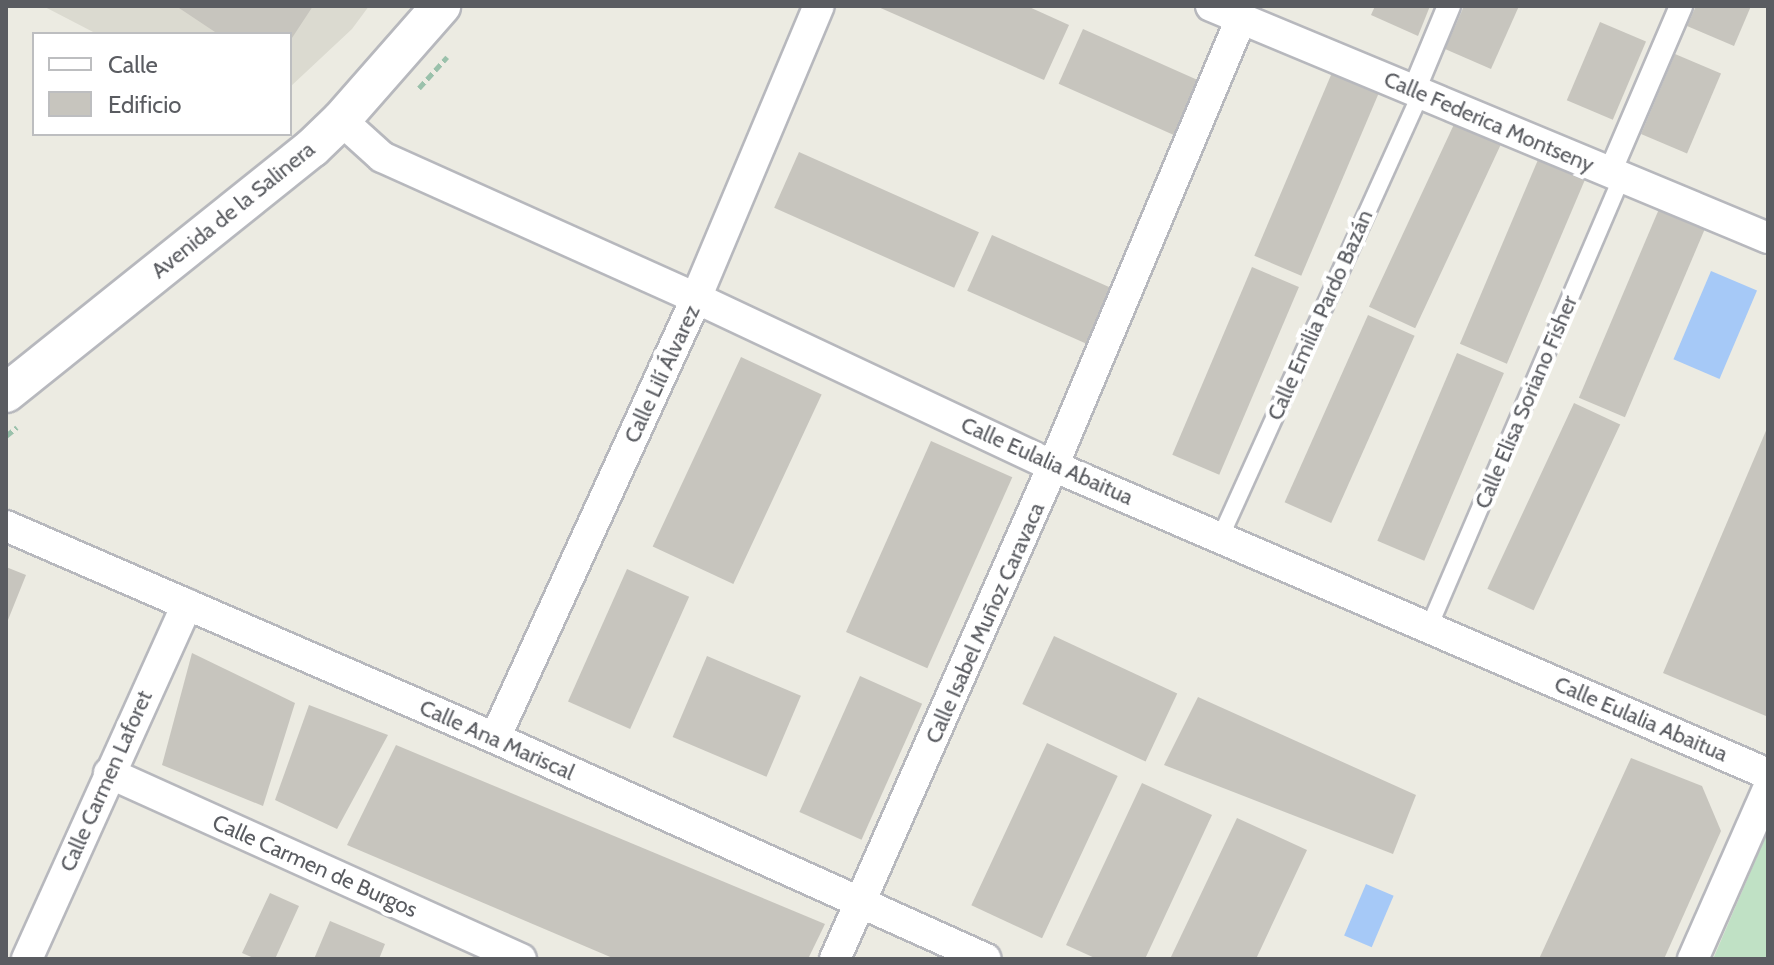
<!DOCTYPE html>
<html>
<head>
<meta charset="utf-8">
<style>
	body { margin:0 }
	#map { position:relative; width:1774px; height:965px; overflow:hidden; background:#ecebe2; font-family:Cabin,sans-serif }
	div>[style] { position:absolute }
	.education>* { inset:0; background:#dbdad0 }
	.green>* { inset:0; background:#c0e1c5 }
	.water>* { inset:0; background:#a6c9f7; transform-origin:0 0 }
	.building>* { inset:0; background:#c7c5be; transform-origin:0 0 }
	.path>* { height:5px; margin-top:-2.5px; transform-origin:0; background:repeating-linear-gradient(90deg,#9ac1ab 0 8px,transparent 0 12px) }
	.roads { filter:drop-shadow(2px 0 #b7b8bd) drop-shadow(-2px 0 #b7b8bd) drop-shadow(0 2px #b7b8bd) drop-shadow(0 -2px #b7b8bd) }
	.service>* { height:16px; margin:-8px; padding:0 8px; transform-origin:8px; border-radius:8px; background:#fff }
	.pedestrian>* { height:22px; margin:-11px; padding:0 11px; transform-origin:11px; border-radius:11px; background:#fff }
	.minor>* { height:30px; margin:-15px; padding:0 15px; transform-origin:15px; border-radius:15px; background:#fff }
	.tertiary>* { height:38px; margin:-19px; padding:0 19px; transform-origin:19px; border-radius:19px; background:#fff }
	span { translate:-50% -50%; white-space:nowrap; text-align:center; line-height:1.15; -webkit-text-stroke:8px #fff; paint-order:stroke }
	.street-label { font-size:22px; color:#5a5c61 }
	.frame { position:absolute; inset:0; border:8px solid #5a5c61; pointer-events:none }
	.legend { position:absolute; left:32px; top:32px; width:260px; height:104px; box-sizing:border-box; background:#fff; border:2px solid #bdbec0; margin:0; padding:10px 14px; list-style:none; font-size:24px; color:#5a5c61 }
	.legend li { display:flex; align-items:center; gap:16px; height:40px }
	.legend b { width:40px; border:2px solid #bdbec0 }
</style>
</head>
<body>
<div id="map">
	<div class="education">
		<i style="clip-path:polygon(43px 6px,369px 6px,352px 29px,290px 87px,290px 34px,97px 34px)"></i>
	</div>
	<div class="green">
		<i style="clip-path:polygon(1768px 831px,1768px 959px,1713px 959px)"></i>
	</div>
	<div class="water">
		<i style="left:1711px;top:271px;width:50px;height:96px;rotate:23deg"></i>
		<i style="left:1366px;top:884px;width:30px;height:56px;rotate:23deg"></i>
	</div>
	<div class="building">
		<i style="clip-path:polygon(176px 6px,313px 6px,290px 41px,290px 34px,218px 34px)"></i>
		<i style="clip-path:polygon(876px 6px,1027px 6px,1069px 25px,1044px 80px)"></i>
		<i style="clip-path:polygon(1375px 6px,1430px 6px,1418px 36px,1371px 15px)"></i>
		<i style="clip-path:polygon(1464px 6px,1519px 6px,1491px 69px,1445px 49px)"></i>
		<i style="clip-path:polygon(1696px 6px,1751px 6px,1734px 46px,1687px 26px)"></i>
		<i style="left:1600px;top:22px;width:50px;height:85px;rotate:23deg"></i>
		<i style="left:1083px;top:29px;width:131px;height:60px;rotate:24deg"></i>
		<i style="left:1675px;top:54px;width:50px;height:87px;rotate:23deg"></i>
		<i style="left:1334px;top:68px;width:51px;height:204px;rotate:23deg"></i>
		<i style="left:1456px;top:120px;width:51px;height:206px;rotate:25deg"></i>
		<i style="left:799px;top:152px;width:197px;height:61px;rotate:24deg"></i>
		<i style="left:1540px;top:155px;width:51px;height:205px;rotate:23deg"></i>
		<i style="left:1659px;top:209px;width:50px;height:205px;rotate:23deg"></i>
		<i style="left:992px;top:235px;width:133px;height:61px;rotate:24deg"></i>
		<i style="left:1252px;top:267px;width:51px;height:204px;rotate:23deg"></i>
		<i style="left:1368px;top:315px;width:51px;height:205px;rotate:24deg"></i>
		<i style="left:1457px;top:353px;width:51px;height:204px;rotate:23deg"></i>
		<i style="left:741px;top:357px;width:89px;height:209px;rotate:25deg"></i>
		<i style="left:1574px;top:403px;width:51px;height:205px;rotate:25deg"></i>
		<i style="clip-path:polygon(1768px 426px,1768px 710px,1766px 716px,1663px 673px)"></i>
		<i style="left:931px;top:441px;width:89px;height:209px;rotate:24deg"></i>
		<i style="clip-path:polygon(6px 567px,26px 575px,6px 625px)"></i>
		<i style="left:627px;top:569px;width:68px;height:145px;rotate:24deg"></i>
		<i style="left:1054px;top:636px;width:136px;height:75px;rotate:25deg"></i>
		<i style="clip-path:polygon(192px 653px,295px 703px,263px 806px,162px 765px)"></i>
		<i style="left:707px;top:656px;width:102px;height:88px;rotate:23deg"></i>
		<i style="left:860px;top:676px;width:68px;height:149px;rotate:24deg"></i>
		<i style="clip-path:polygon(1198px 697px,1416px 795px,1393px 854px,1164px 765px)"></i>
		<i style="clip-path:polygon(309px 705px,388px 735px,337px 829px,275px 800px)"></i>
		<i style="left:1047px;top:743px;width:78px;height:179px;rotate:25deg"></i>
		<i style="clip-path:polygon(396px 745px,825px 924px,808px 959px,615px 959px,347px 845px)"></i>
		<i style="clip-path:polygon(1631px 758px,1702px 786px,1721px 831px,1664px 959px,1539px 959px)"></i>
		<i style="clip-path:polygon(1142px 783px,1212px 815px,1145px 959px,1097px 959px,1066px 945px)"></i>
		<i style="clip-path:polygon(1237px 818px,1307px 850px,1256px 959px,1170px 959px)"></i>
		<i style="clip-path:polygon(270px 893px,299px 906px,275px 959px,256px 959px,242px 953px)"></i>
		<i style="clip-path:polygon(330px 921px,385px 944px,379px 959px,314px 959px)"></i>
	</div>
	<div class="path">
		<i style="left:419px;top:88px;width:42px;rotate:-47.9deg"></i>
		<i style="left:6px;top:436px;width:14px;rotate:-39deg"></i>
	</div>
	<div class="roads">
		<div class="service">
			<i style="left:1220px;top:538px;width:488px;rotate:-65.7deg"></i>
			<i style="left:1429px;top:627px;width:490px;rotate:-66.8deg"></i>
		</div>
		<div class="pedestrian">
			<i style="left:1414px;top:90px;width:91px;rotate:-67.4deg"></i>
			<i style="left:1610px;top:172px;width:181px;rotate:-66.8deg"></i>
		</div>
		<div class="minor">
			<i style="left:1211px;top:6px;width:603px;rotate:22.61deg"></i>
			<i style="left:341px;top:120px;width:55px;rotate:42.1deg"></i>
			<i style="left:382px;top:157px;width:344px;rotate:24.2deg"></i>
			<i style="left:696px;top:298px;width:395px;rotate:25.2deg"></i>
			<i style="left:1053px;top:466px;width:779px;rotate:23.3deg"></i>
			<i style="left:6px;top:526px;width:533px;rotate:23.44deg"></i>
			<i style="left:495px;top:738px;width:538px;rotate:24.23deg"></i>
			<i style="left:495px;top:738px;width:484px;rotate:-65.4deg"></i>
			<i style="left:696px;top:298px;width:317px;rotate:-67.2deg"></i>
			<i style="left:109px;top:773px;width:452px;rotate:24.3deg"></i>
			<i style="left:27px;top:959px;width:389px;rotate:-65.7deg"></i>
			<i style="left:835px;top:959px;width:539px;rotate:-66.15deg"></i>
			<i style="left:1053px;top:466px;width:485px;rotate:-67.2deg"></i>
			<i style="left:1693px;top:959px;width:186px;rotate:-66.2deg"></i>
		</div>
		<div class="tertiary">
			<i style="left:6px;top:393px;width:392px;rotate:-38.7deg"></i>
			<i style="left:312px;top:148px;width:40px;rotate:-44deg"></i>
			<i style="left:341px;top:120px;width:152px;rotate:-48.7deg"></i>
		</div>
	</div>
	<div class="street-label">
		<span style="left:1489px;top:122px;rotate:23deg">Calle Federica Montseny</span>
		<span style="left:233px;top:210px;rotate:-39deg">Avenida de la Salinera</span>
		<span style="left:1320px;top:315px;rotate:-66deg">Calle Emilia Pardo Bazán</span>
		<span style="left:662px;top:374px;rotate:-65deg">Calle Lilí Álvarez</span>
		<span style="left:1526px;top:402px;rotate:-67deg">Calle Elisa Soriano Fisher</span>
		<span style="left:1047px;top:461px;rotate:24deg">Calle Eulalia Abaitua</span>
		<span style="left:985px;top:623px;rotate:-66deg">Calle Isabel Muñoz Caravaca</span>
		<span style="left:1641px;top:719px;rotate:23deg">Calle Eulalia Abaitua</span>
		<span style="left:497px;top:740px;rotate:24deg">Calle Ana Mariscal</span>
		<span style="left:106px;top:781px;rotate:-66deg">Calle Carmen Laforet</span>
		<span style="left:315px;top:866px;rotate:24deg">Calle Carmen de Burgos</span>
	</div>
	<div class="frame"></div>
	<ul class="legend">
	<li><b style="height:10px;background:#fff"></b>Calle</li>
	<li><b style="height:22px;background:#c7c5be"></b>Edificio</li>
	</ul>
</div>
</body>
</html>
